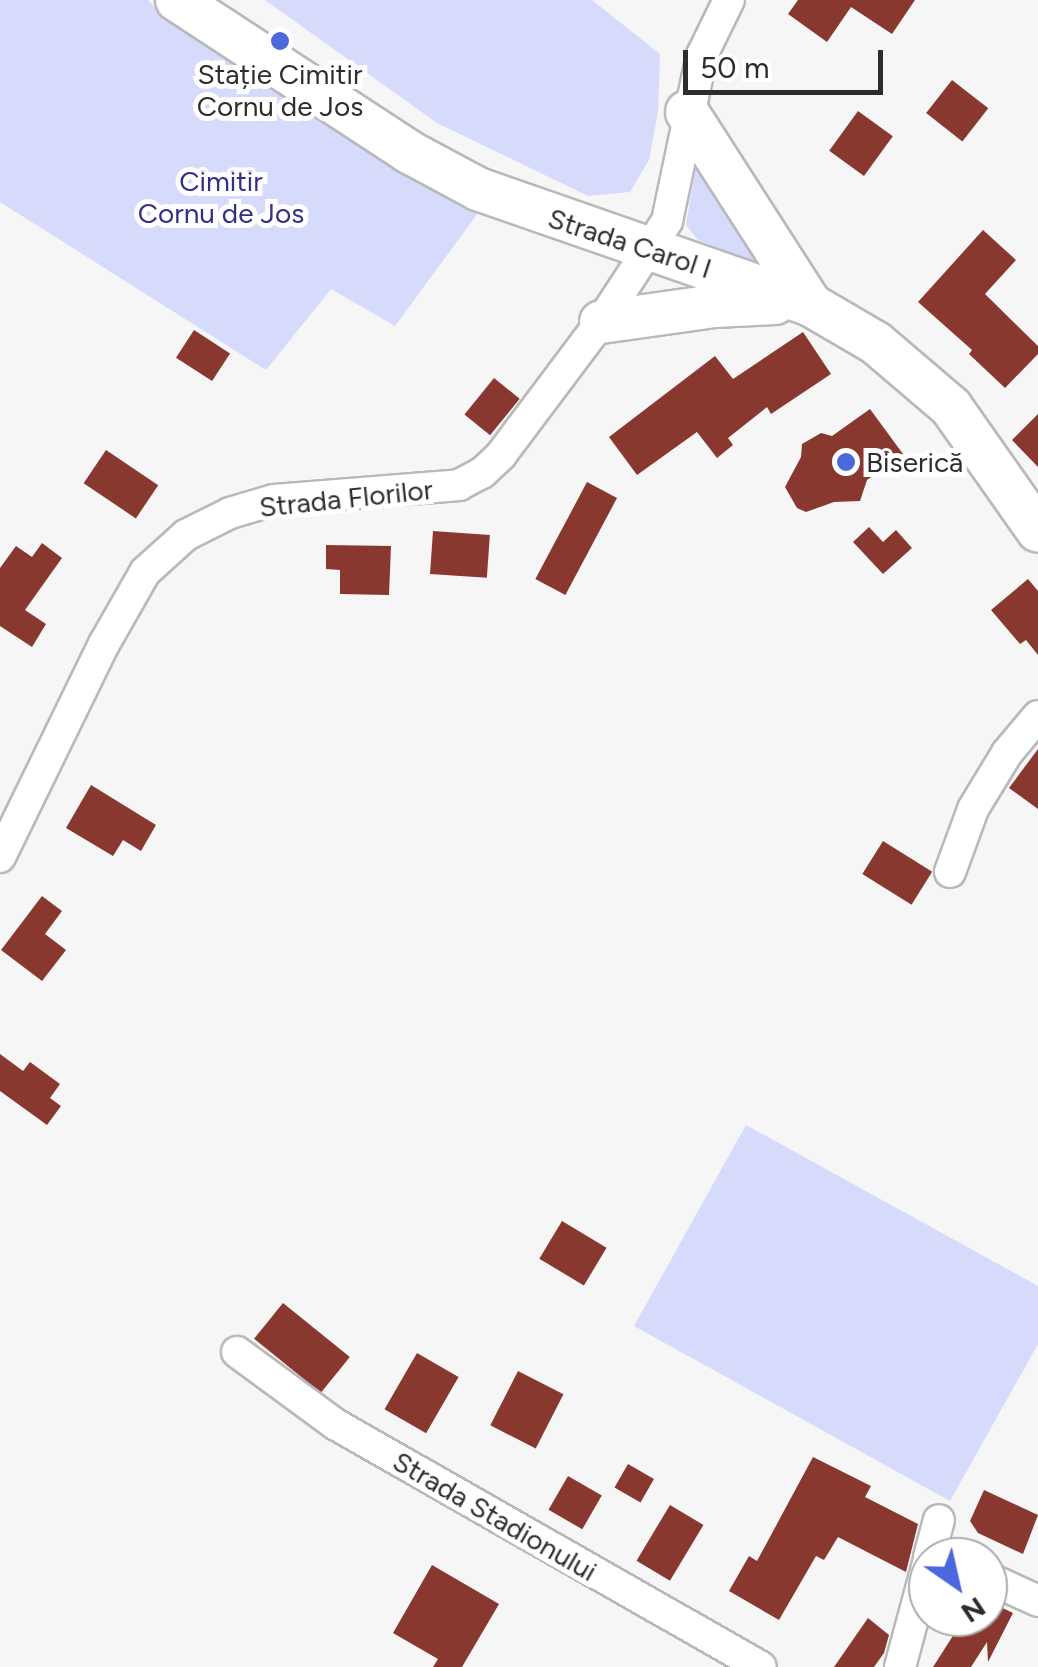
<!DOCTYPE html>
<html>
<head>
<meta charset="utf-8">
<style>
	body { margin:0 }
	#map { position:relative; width:1038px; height:1667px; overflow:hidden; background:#f6f6f7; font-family:Figtree,sans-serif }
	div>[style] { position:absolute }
	.green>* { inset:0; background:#d7dbfb }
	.building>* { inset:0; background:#893830; transform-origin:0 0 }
	.roads { filter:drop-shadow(2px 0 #b9b9bb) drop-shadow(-2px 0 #b9b9bb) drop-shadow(0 2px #b9b9bb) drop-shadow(0 -2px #b9b9bb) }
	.minor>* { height:30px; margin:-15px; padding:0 15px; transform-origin:15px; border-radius:15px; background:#fff }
	.secondary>* { height:42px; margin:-21px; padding:0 21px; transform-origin:21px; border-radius:21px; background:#fff }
	.dots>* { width:28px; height:28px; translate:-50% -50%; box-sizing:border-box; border:5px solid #fff; border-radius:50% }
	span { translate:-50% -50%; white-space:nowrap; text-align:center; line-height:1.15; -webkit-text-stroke:10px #fff; paint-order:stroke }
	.poi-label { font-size:28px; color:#2d2d2e }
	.left { translate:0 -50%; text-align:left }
	.park-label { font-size:28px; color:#352e86 }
	.street-label { font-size:28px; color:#2d2d2e }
	.north { position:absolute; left:908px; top:1537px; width:100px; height:100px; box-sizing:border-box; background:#fff; border:2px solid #ababab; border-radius:50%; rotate:146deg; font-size:28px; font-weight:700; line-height:40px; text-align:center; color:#2d2d2e }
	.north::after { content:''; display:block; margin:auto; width:35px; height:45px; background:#4b69dd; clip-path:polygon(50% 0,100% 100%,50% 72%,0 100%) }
	.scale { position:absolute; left:683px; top:50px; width:200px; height:45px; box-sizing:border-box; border:5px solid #2d2d2e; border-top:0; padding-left:12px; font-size:30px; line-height:35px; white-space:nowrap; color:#2d2d2e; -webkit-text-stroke:8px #fff; paint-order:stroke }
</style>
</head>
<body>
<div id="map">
	<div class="green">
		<i style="clip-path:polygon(0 0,148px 0,164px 18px,478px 213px,395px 326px,331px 289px,266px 370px,0 202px)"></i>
		<i style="clip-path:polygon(265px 0,592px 0,660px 54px,658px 112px,649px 160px,630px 192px,588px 196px,437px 123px)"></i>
		<i style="clip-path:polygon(698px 152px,764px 266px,698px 240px,686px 225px)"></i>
		<i style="clip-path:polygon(746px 1125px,1038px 1286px,1038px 1344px,950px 1501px,634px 1326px)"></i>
	</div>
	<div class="building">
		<i style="clip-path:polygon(798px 0,915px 0,892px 34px,851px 7px,827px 42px,788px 14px)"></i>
		<i style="left:952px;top:80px;width:46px;height:42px;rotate:38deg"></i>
		<i style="left:858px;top:111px;width:43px;height:49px;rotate:36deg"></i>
		<i style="clip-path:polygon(983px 230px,1016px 260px,985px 294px,1038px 346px,1038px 354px,1005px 388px,969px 354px,972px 350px,918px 302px)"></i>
		<i style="left:194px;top:330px;width:43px;height:33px;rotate:33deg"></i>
		<i style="clip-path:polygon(803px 332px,831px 374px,771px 414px,767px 407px,728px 438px,733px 445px,717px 458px,697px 432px,637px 475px,609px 437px,715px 356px,733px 379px)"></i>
		<i style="left:494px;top:378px;width:33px;height:47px;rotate:39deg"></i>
		<i style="clip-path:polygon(870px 409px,903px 454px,867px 480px,860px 501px,834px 502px,806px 512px,797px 508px,785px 487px,801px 457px,802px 444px,821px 433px,832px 436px)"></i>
		<i style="clip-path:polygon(1038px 414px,1038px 467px,1012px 440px)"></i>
		<i style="left:106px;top:450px;width:63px;height:40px;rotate:34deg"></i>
		<i style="left:587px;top:482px;width:34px;height:110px;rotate:28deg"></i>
		<i style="clip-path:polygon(869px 527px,883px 542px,896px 530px,912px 548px,883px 574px,853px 542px)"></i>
		<i style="left:433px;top:531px;width:57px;height:43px;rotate:4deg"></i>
		<i style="clip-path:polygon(42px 543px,62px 558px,25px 610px,46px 624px,32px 647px,0 626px,0 568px,16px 546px,32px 557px)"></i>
		<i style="clip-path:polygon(326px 545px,391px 546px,389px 595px,340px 594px,340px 570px,326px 569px)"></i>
		<i style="clip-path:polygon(1028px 579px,1038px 591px,1038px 655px,1026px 640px,1020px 644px,991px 610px)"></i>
		<i style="clip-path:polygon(1038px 749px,1038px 809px,1009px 788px)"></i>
		<i style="clip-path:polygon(91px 785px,156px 825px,141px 851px,123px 840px,113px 856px,66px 828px)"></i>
		<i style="left:883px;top:841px;width:58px;height:39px;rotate:32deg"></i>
		<i style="clip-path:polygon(42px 896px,62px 911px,45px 934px,66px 950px,42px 981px,1px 950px)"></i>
		<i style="clip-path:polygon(0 1054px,23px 1071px,30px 1062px,60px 1084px,50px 1098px,61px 1106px,47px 1125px,0 1091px)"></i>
		<i style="left:562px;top:1221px;width:52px;height:44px;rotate:31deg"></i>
		<i style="left:283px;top:1303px;width:86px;height:46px;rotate:39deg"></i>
		<i style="left:417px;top:1353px;width:48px;height:65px;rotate:30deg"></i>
		<i style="left:518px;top:1371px;width:51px;height:61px;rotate:27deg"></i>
		<i style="clip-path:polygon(813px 1457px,871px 1486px,865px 1497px,918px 1524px,906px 1572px,838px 1537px,824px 1560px,816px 1556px,779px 1620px,729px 1591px,749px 1556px,757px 1561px)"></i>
		<i style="left:628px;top:1464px;width:30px;height:27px;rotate:30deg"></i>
		<i style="left:568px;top:1476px;width:39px;height:39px;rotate:30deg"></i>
		<i style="clip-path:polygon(984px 1490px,1038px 1515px,1023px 1554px,978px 1533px,970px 1521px)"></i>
		<i style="left:670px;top:1505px;width:39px;height:65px;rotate:31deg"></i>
		<i style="clip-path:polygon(432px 1565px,499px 1604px,462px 1667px,433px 1667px,438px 1659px,393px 1633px)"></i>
		<i style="clip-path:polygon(988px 1601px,1013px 1613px,988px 1662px,987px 1642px,971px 1667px,933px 1667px,965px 1617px,988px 1617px)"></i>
		<i style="clip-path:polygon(868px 1618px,889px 1635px,884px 1653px,874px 1667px,834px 1667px)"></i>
	</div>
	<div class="roads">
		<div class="minor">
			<i style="left:0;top:857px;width:237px;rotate:-64deg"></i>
			<i style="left:104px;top:644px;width:83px;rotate:-60.3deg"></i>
			<i style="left:145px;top:572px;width:55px;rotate:-42.1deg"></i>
			<i style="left:186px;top:535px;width:49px;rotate:-26.6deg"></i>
			<i style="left:230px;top:513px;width:46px;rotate:-16.5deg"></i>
			<i style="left:274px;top:500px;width:186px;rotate:-4.6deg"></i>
			<i style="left:459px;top:485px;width:26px;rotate:-28deg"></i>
			<i style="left:482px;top:473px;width:26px;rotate:-43deg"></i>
			<i style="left:501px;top:455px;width:166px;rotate:-53.1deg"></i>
			<i style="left:601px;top:322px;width:121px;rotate:-56.8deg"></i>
			<i style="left:667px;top:221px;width:170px;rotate:-78.1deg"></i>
			<i style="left:702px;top:55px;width:61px;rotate:-63.9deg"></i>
			<i style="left:950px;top:872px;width:67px;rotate:-69.9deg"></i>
			<i style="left:973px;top:809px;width:66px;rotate:-58.7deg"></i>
			<i style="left:1007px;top:753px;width:48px;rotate:-50deg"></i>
			<i style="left:237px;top:1352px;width:122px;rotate:36.3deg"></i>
			<i style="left:335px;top:1424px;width:490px;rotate:29.7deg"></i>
			<i style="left:929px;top:1557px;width:38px;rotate:-75deg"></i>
			<i style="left:988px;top:1578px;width:55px;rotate:24.7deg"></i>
			<i style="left:900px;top:1667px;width:108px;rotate:-74.9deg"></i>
		</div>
		<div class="secondary">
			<i style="left:177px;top:0;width:277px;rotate:33.2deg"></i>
			<i style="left:409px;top:152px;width:78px;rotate:28.2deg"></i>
			<i style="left:478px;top:189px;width:353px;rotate:19.2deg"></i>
			<i style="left:811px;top:305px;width:75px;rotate:30.3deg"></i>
			<i style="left:876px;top:343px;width:99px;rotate:40.5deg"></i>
			<i style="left:951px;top:407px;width:151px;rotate:54.9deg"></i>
			<i style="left:687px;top:112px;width:229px;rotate:57.3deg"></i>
			<i style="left:601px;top:322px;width:115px;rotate:-8deg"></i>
			<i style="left:715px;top:306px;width:60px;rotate:-2.9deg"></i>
		</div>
	</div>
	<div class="dots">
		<i style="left:280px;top:41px;background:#4b69dd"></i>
		<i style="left:846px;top:462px;background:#4b69dd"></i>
	</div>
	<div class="poi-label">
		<span style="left:280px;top:90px">Stație Cimitir<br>Cornu de Jos</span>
		<span class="left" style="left:866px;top:462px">Biserică</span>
	</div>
	<div class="park-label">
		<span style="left:221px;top:197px">Cimitir<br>Cornu de Jos</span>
	</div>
	<div class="street-label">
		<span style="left:630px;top:243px;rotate:18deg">Strada Carol I</span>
		<span style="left:346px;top:498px;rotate:-6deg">Strada Florilor</span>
		<span style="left:495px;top:1516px;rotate:30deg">Strada Stadionului</span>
	</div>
	<div class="north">N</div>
	<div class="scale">50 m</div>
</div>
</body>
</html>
